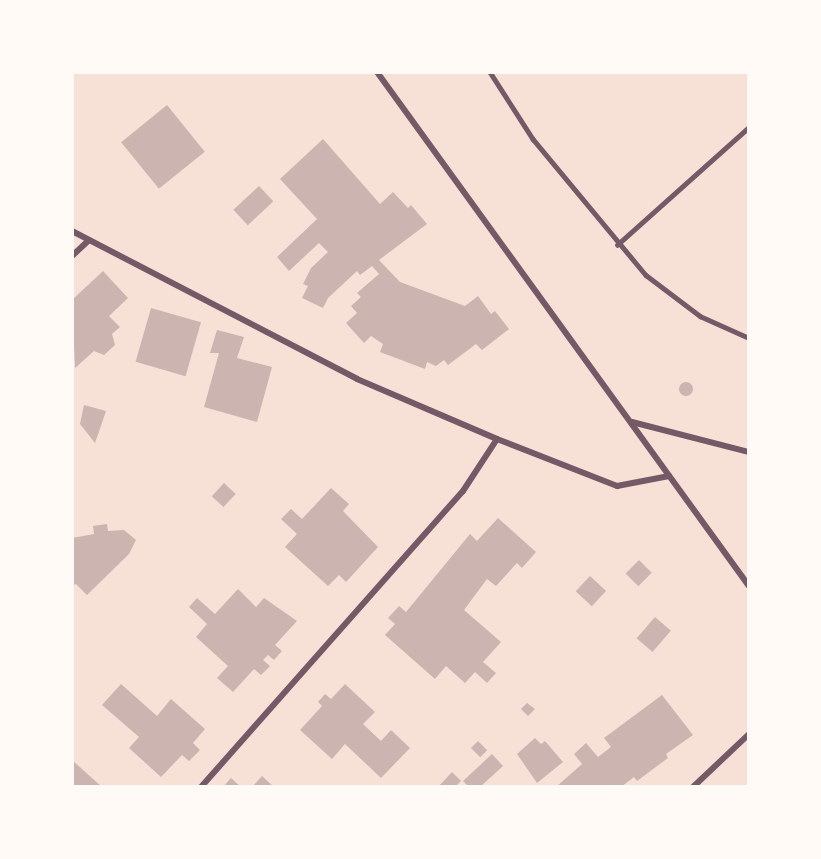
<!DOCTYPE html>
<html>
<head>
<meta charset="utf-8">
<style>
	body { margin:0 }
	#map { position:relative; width:821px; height:859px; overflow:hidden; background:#f7e1d7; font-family:"Work Sans",sans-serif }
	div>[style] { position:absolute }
	.building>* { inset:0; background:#ccb4b1; transform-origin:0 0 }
	.round { border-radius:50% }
	.service>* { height:4.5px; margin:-2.25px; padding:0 2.25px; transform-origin:2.25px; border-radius:2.25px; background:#755966 }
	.minor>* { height:6px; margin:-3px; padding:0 3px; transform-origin:3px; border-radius:3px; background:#755966 }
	span { translate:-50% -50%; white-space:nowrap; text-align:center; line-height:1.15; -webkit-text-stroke:5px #fffaf5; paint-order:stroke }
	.frame { position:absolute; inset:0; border:74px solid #fffaf5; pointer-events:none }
</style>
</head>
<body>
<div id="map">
	<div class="building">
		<i style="left:167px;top:105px;width:60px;height:59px;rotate:51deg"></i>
		<i style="clip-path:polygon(323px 139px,380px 204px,393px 192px,408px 208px,411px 205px,427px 224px,379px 260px,400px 282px,465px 306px,478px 296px,491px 314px,495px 311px,509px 329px,482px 350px,476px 344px,448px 365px,444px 360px,436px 366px,427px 362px,425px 369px,380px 352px,383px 344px,371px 336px,364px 343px,346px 323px,357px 313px,351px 306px,361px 297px,357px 293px,379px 274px,372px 266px,360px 275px,357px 271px,328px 298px,323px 308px,302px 298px,308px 286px,303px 284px,311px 268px,328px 252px,319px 243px,289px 271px,277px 257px,317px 219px,280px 179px)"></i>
		<i style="left:259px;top:186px;width:21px;height:35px;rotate:47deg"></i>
		<i style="clip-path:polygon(103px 271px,128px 298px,109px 316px,120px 327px,112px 334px,115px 345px,104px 355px,94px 351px,75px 368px,72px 300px)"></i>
		<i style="left:151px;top:308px;width:52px;height:56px;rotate:16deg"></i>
		<i style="clip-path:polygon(217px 330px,244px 337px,237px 358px,272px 367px,257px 422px,204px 407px,219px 353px,210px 353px)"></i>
		<i class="round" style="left:679px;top:382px;width:14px;height:14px"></i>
		<i style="clip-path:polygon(84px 405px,106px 411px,95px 443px,80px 424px)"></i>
		<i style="left:224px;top:483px;width:16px;height:18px;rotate:43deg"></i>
		<i style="clip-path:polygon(331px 488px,349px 504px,343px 511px,378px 547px,346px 582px,339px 575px,328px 586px,285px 547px,297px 534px,281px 519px,291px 509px,302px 519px)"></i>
		<i style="clip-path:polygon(498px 518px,536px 552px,522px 568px,517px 563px,496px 586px,487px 579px,464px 610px,501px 642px,483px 662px,496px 673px,487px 683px,475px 672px,465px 683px,446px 666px,435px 679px,385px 635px,395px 624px,388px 618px,399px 606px,406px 612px,470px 534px,477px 541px)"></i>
		<i style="clip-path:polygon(107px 524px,108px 531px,124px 530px,136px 540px,129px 554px,87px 595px,76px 584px,72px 586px,72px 538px,94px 534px,93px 526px)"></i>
		<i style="left:639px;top:560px;width:18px;height:19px;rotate:45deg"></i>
		<i style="left:590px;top:576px;width:22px;height:21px;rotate:43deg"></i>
		<i style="clip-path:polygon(238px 589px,256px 607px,264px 598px,297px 621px,275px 645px,282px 651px,274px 660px,268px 655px,263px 660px,270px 666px,261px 675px,254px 669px,233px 692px,217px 678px,228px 666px,196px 637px,207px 624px,189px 607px,197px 598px,215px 614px)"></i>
		<i style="left:655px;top:617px;width:21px;height:28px;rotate:41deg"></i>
		<i style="clip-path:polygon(121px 684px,157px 716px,171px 699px,205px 729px,193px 743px,200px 750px,189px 761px,182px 755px,161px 777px,129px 748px,139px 737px,102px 705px)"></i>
		<i style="clip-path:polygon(345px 684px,375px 712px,363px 724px,381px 741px,391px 730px,410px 748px,381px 778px,345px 744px,332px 759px,300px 730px,322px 706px,318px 702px,325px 694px,331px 699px)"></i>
		<i style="clip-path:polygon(662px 695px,693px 735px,666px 754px,668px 758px,637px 781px,634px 777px,621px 787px,556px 787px,582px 764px,574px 754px,586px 743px,598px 757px,611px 747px,604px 738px)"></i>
		<i style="clip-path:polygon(527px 703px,535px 709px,528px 716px,521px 709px)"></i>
		<i style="clip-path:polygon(535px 738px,541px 744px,545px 741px,563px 762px,537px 783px,517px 754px)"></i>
		<i style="left:478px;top:741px;width:13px;height:10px;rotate:45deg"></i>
		<i style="clip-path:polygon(492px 754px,503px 766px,480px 787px,469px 787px,463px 781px)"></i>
		<i style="clip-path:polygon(72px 760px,102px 787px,72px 787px)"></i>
		<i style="clip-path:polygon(452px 772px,461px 781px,455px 787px,438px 787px)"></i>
		<i style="clip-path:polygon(262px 776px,274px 787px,252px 787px)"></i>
		<i style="clip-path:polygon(231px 778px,241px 787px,223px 787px)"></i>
	</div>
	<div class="service">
		<i style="left:490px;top:72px;width:80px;rotate:57.3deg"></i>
		<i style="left:533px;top:139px;width:177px;rotate:50.3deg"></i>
		<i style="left:646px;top:275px;width:68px;rotate:37.2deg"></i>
		<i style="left:700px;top:316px;width:54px;rotate:24.2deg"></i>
		<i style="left:617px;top:245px;width:177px;rotate:-41.8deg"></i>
	</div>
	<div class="minor">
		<i style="left:377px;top:72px;width:634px;rotate:54.11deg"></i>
		<i style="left:72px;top:231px;width:321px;rotate:27.4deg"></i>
		<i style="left:357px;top:379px;width:152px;rotate:23.2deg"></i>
		<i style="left:497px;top:439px;width:129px;rotate:21.4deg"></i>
		<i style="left:617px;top:486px;width:53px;rotate:-10.9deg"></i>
		<i style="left:72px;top:256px;width:23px;rotate:-43deg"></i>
		<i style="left:632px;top:422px;width:121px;rotate:14.4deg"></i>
		<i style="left:201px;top:787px;width:395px;rotate:-48.5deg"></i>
		<i style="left:463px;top:491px;width:62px;rotate:-56.8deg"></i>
		<i style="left:693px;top:787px;width:77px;rotate:-43.4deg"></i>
	</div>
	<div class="frame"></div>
</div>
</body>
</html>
